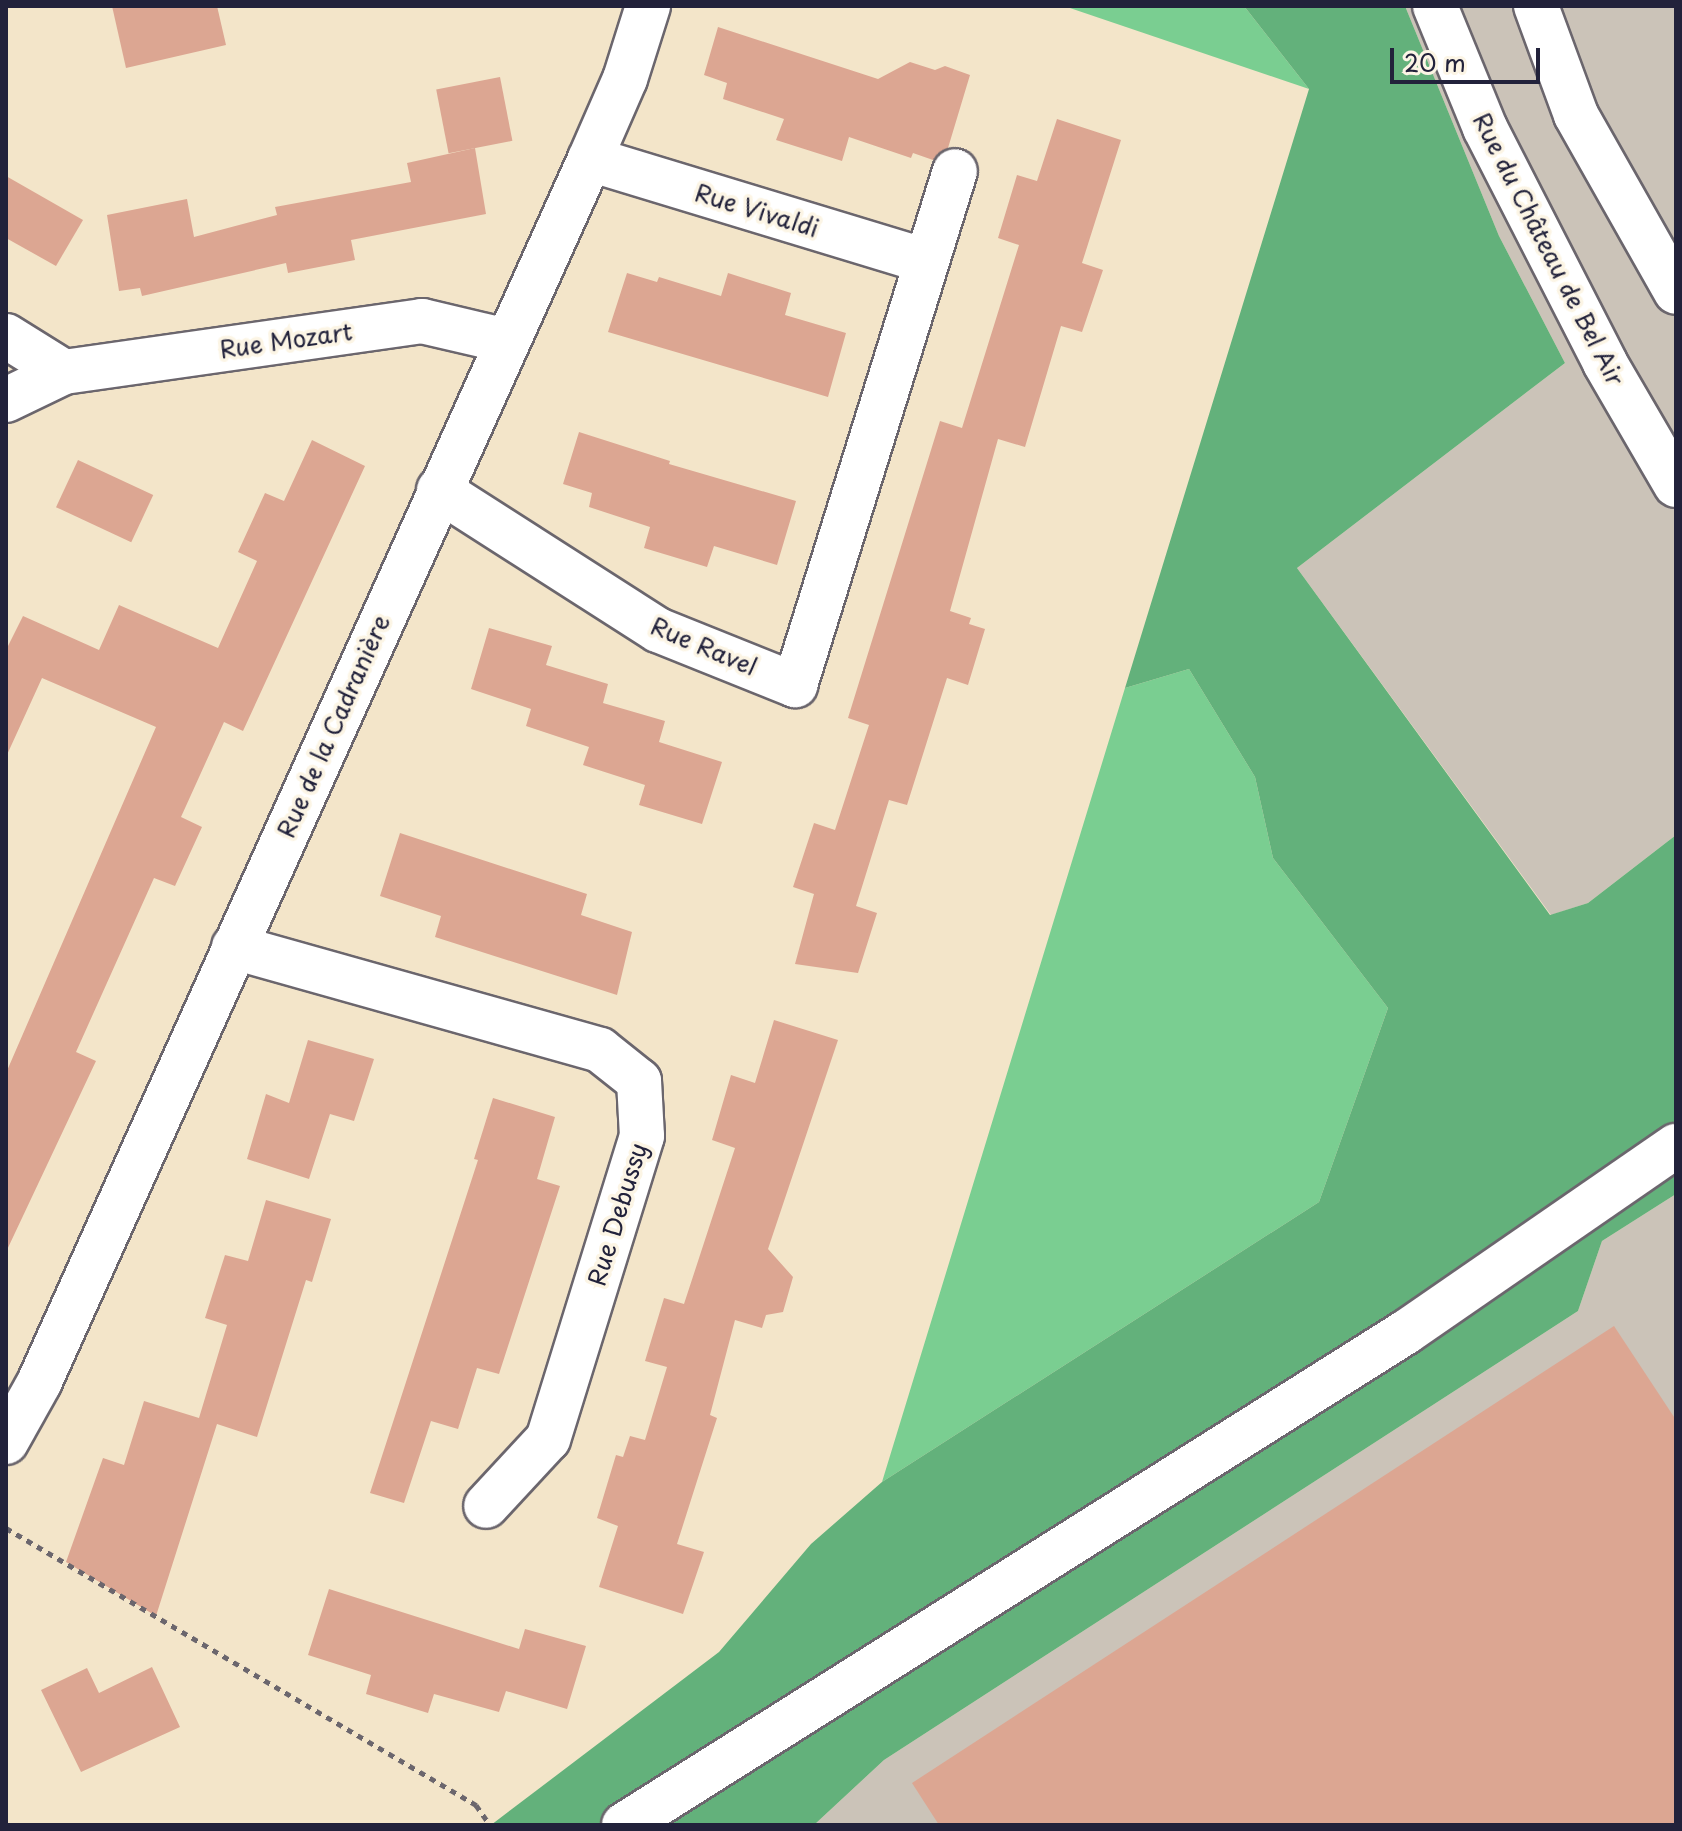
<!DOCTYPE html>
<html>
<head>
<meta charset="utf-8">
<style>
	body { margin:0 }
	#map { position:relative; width:1682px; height:1831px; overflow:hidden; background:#f3e5c9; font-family:"Playpen Sans",sans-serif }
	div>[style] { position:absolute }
	.industrial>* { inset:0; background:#cbc3b8 }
	.green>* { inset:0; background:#7ace91 }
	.forest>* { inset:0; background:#63b17b }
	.building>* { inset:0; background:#dca692; transform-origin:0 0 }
	.path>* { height:5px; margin-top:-2.5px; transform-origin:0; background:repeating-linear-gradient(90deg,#6b666d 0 6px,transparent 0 12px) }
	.roads { filter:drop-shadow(2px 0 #6b666d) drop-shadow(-2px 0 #6b666d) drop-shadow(0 2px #6b666d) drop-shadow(0 -2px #6b666d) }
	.minor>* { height:44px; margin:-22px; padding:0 22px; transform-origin:22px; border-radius:22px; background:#fff }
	span { translate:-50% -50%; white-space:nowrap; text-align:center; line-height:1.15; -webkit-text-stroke:7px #fcf5e5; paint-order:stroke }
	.street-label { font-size:24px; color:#22223b }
	.frame { position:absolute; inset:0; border:8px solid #22223b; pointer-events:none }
	.scale { position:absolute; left:1390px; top:48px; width:150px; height:36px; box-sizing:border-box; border:4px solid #22223b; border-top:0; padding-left:10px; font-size:24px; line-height:28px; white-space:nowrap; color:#22223b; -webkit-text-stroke:6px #fcf5e5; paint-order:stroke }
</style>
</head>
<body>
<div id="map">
	<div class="industrial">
		<i style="clip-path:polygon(1405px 6px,1676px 6px,1676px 835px,1588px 903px,1551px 915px,1297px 568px,1565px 363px,1499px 236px)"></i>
		<i style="clip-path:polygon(1676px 1194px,1676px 1825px,814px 1825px,884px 1760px,1578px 1311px,1602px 1241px)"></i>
	</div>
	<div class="green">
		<i style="clip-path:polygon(1064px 6px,1244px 6px,1309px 89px)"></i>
		<i style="clip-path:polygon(1189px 669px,1255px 777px,1273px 858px,1388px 1008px,1319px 1202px,882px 1482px,1125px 688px)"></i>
	</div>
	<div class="forest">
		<i style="clip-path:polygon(1244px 6px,1405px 6px,1499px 236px,1565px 363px,1297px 568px,1550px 915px,1588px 903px,1676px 835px,1676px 1194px,1602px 1241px,1578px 1311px,884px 1760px,814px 1825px,491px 1825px,719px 1652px,811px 1544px,882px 1482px,1319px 1202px,1388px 1008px,1273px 858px,1255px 777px,1189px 669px,1125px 688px,1309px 89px)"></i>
	</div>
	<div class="building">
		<i style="clip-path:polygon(112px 6px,217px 6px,226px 45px,126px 68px)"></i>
		<i style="clip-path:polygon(718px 27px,878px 79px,910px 62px,935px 70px,945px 66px,970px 75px,948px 148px,933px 160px,913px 153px,911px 158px,849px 137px,842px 161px,776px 140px,784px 119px,723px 99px,727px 83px,704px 75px)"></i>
		<i style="left:500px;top:77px;width:65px;height:65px;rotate:79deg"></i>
		<i style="clip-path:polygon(1057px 119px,1121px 140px,1082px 263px,1103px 270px,1082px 332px,1061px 326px,1025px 447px,998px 439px,950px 611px,971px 618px,969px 624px,985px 629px,968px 685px,947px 678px,907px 805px,889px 800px,856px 906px,877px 913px,858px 973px,795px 964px,814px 894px,793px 887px,814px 823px,835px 830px,869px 725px,848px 718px,940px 421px,962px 428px,1019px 245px,998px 238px,1017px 175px,1037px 181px)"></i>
		<i style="clip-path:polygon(475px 148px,486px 214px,351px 240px,355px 260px,288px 273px,286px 263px,142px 296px,140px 288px,119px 291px,107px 215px,187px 199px,194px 237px,277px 215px,275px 207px,411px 182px,407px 163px)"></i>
		<i style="clip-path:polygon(6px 176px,83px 220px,56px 266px,6px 238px)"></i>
		<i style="clip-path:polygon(627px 273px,657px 282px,659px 277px,721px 296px,728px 273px,791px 293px,785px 315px,846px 333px,828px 397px,608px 332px)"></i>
		<i style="clip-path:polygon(579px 432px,670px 461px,669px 464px,796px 501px,777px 565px,714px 546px,707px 567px,644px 548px,650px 527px,589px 507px,592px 493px,563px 484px)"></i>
		<i style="clip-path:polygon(312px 440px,365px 466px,243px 731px,224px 722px,181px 817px,202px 827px,175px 886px,154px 878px,76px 1052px,96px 1061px,6px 1252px,6px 1073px,156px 727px,42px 678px,6px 757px,6px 650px,23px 616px,99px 650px,119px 605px,218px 648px,257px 561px,238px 552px,265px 493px,284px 501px)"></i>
		<i style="left:78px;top:460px;width:83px;height:52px;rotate:25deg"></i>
		<i style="clip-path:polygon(489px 628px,552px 646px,546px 665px,608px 684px,603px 703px,665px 721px,659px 742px,722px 762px,702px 824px,639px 805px,645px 785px,583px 765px,589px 747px,526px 726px,531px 709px,471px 689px)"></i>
		<i style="clip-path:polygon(400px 833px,587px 894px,581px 915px,632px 932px,617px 995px,435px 937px,441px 916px,380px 896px)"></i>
		<i style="clip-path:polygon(774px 1020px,838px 1040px,768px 1249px,793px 1277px,783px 1312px,766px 1315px,762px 1328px,735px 1320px,710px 1415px,717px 1418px,677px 1544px,704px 1552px,683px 1614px,599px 1587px,618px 1526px,597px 1518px,616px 1455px,623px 1457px,630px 1436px,645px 1440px,667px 1367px,645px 1361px,664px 1298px,684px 1304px,735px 1148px,712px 1140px,731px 1075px,755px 1083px)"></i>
		<i style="clip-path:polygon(308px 1040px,374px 1059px,354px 1121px,330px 1114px,309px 1179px,247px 1159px,266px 1094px,289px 1103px)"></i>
		<i style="clip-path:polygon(493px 1098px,555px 1117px,537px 1179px,560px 1186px,499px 1374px,477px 1368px,458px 1429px,431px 1421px,404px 1503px,370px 1493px,478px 1160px,474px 1159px)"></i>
		<i style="clip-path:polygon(266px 1200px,331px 1219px,312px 1282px,306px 1280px,257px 1437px,217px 1424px,156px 1616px,66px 1562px,103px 1458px,124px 1465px,144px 1401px,199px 1418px,227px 1325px,205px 1318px,225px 1255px,248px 1261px)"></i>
		<i style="clip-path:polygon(1614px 1326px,1676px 1420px,1676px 1825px,939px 1825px,912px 1783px)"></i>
		<i style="clip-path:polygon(329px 1589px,519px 1649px,525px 1629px,586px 1646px,567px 1709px,506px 1691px,499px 1712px,434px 1694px,428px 1713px,366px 1694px,371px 1675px,308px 1655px)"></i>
		<i style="clip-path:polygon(152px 1667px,180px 1727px,81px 1772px,41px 1690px,87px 1668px,99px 1693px)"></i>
	</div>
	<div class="path">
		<i style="left:6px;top:1528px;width:546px;rotate:30.51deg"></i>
		<i style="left:476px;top:1805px;width:24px;rotate:55deg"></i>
	</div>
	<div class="roads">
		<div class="minor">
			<i style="left:1435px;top:6px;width:132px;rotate:67.7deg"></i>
			<i style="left:1485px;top:128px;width:264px;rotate:62.9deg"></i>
			<i style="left:1605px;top:363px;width:141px;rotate:59.8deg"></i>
			<i style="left:1536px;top:6px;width:116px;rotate:69.8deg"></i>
			<i style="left:1576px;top:115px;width:203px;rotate:60.5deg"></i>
			<i style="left:590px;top:159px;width:350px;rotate:16.9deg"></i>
			<i style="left:6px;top:336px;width:68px;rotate:31.8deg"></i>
			<i style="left:6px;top:400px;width:64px;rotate:-25.8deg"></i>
			<i style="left:64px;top:372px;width:362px;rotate:-8.1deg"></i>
			<i style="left:422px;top:321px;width:87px;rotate:13.2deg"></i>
			<i style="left:439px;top:490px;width:260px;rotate:32.6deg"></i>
			<i style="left:658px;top:630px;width:148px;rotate:21.9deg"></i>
			<i style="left:795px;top:685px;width:538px;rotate:-72.71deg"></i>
			<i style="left:234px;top:947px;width:380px;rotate:15.7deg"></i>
			<i style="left:600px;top:1050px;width:50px;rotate:38.5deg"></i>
			<i style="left:639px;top:1081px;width:55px;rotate:86.9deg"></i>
			<i style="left:642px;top:1136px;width:317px;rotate:107.2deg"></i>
			<i style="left:548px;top:1439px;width:91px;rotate:132.8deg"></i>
			<i style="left:6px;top:1442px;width:68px;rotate:-60.8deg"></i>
			<i style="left:39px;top:1383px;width:1342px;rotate:-65.76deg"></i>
			<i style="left:590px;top:159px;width:87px;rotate:-66.4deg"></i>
			<i style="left:625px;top:79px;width:77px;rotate:-72.5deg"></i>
			<i style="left:624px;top:1825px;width:924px;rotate:-32.23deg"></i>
			<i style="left:1406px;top:1332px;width:328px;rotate:-34.6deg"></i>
		</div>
	</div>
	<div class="street-label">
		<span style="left:757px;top:210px;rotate:17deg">Rue Vivaldi</span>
		<span style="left:1549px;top:249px;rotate:63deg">Rue du Château de Bel Air</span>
		<span style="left:286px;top:340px;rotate:-8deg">Rue Mozart</span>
		<span style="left:704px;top:646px;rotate:23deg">Rue Ravel</span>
		<span style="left:333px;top:726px;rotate:-66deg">Rue de la Cadranière</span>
		<span style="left:617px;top:1214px;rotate:-73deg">Rue Debussy</span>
	</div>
	<div class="frame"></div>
	<div class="scale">20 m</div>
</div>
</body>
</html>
